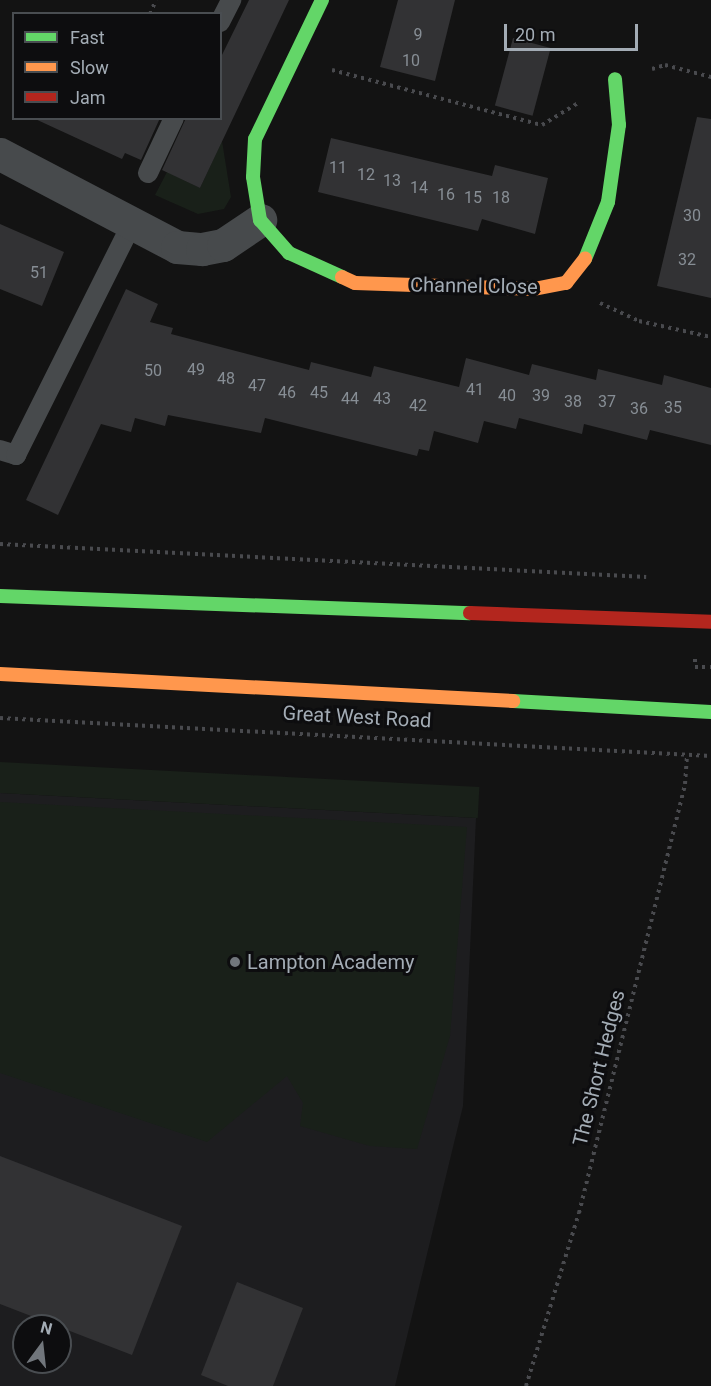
<!DOCTYPE html>
<html>
<head>
<meta charset="utf-8">
<style>
	body { margin:0 }
	#map { position:relative; width:711px; height:1386px; overflow:hidden; background:#131313; font-family:Roboto,sans-serif }
	div>[style] { position:absolute }
	.built>* { inset:0; background:#1d1d1f }
	.green>* { inset:0; background:#192019; transform-origin:0 0 }
	.building>* { inset:0; background:#323234; transform-origin:0 0 }
	.path>* { height:4px; margin-top:-2px; transform-origin:0; background:repeating-linear-gradient(90deg,#494a4e 0 3px,transparent 0 7.5px) }
	.lane>* { height:20px; margin:-10px; padding:0 10px; transform-origin:10px; border-radius:10px; background:#474a4c }
	.street>* { height:33px; margin:-16.5px; padding:0 16.5px; transform-origin:16.5px; border-radius:16.5px; background:#474a4c }
	.fast>* { height:14px; margin:-7px; padding:0 7px; transform-origin:7px; border-radius:7px; background:#63d668 }
	.slow>* { height:14px; margin:-7px; padding:0 7px; transform-origin:7px; border-radius:7px; background:#ff974d }
	.jam>* { height:14px; margin:-7px; padding:0 7px; transform-origin:7px; border-radius:7px; background:#b3261e }
	.dots>* { width:16px; height:16px; translate:-50% -50%; box-sizing:border-box; border:3px solid #0d0d0f; border-radius:50% }
	span { translate:-50% -50%; white-space:nowrap; text-align:center; line-height:1.15; -webkit-text-stroke:6px #0d0d0f; paint-order:stroke }
	.number-label { font-size:16px; color:#878e95 }
	.number-label span { -webkit-text-stroke-width:0 }
	.street-label { font-size:20px; color:#a3acb5 }
	.poi-label { font-size:20px; color:#a3acb5 }
	.left { translate:0 -50%; text-align:left }
	.legend { position:absolute; left:12px; top:12px; width:210px; height:108px; box-sizing:border-box; background:#0d0d0f; border:2px solid #494d51; margin:0; padding:8px 10px; list-style:none; font-size:18px; color:#a3acb5 }
	.legend li { display:flex; align-items:center; gap:12px; height:30px }
	.legend b { width:30px; border:2px solid #494d51 }
	.north { position:absolute; left:12px; top:1314px; width:60px; height:60px; box-sizing:border-box; background:#0d0d0f; border:2px solid #494d51; border-radius:50%; rotate:15deg; font-size:16px; font-weight:700; line-height:24px; text-align:center; color:#a3acb5 }
	.north::after { content:''; display:block; margin:auto; width:21px; height:27px; background:#71767c; clip-path:polygon(50% 0,100% 100%,50% 72%,0 100%) }
	.scale { position:absolute; left:504px; top:24px; width:134px; height:27px; box-sizing:border-box; border:3px solid #a3acb5; border-top:0; padding-left:8px; font-size:18px; line-height:21px; white-space:nowrap; color:#a3acb5; -webkit-text-stroke:4px #0d0d0f; paint-order:stroke }
</style>
</head>
<body>
<div id="map">
	<div class="built">
		<i style="clip-path:polygon(evenodd,0 793px,476px 818px,463px 1106px,395px 1386px,0 1386px,0 793px,24px 1326px,60px 1326px,60px 1362px,24px 1362px,24px 1326px)"></i>
	</div>
	<div class="green">
		<i style="clip-path:polygon(222px 141px,231px 197px,224px 209px,198px 214px,155px 195px,167px 172px,200px 188px)"></i>
		<i style="left:0;top:762px;width:480px;height:31px;rotate:3deg"></i>
		<i style="clip-path:polygon(0 802px,467px 827px,450px 1036px,417px 1149px,370px 1146px,300px 1126px,303px 1103px,287px 1076px,207px 1142px,0 1073px)"></i>
	</div>
	<div class="building">
		<i style="clip-path:polygon(249px 0,289px 0,200px 188px,162px 170px,186px 118px,220px 118px,220px 59px)"></i>
		<i style="clip-path:polygon(398px 0,455px 0,435px 81px,380px 67px)"></i>
		<i style="left:513px;top:38px;width:39px;height:70px;rotate:15deg"></i>
		<i style="clip-path:polygon(697px 117px,711px 119px,711px 298px,657px 286px)"></i>
		<i style="clip-path:polygon(33px 118px,160px 118px,141px 160px,125px 153px,122px 159px)"></i>
		<i style="clip-path:polygon(331px 138px,492px 176px,495px 165px,548px 178px,535px 234px,482px 219px,478px 231px,318px 192px)"></i>
		<i style="clip-path:polygon(0 224px,64px 252px,42px 306px,0 289px)"></i>
		<i style="clip-path:polygon(126px 289px,158px 304px,150px 322px,173px 328px,171px 334px,309px 370px,311px 362px,371px 377px,374px 366px,459px 387px,466px 358px,529px 375px,532px 364px,596px 380px,598px 369px,662px 385px,664px 375px,711px 388px,711px 445px,650px 430px,647px 440px,584px 424px,582px 434px,519px 418px,516px 429px,484px 421px,478px 443px,434px 431px,429px 451px,419px 449px,417px 456px,265px 418px,261px 433px,168px 415px,165px 426px,135px 418px,131px 432px,101px 424px,58px 515px,26px 500px)"></i>
		<i style="clip-path:polygon(0 1156px,182px 1226px,132px 1355px,0 1304px)"></i>
		<i style="clip-path:polygon(237px 1282px,303px 1308px,273px 1386px,228px 1386px,201px 1375px)"></i>
	</div>
	<div class="path">
		<i style="left:150px;top:14px;width:15px;rotate:-67deg"></i>
		<i style="left:652px;top:69px;width:14px;rotate:-17deg"></i>
		<i style="left:665px;top:65px;width:48px;rotate:14.6deg"></i>
		<i style="left:332px;top:70px;width:217px;rotate:14.7deg"></i>
		<i style="left:542px;top:125px;width:42px;rotate:-31.4deg"></i>
		<i style="left:600px;top:303px;width:43px;rotate:24.8deg"></i>
		<i style="left:639px;top:321px;width:74px;rotate:12.5deg"></i>
		<i style="left:0;top:544px;width:647px;rotate:2.92deg"></i>
		<i style="left:695px;top:659px;width:8px;rotate:90deg"></i>
		<i style="left:695px;top:667px;width:16px"></i>
		<i style="left:0;top:718px;width:712px;rotate:3.06deg"></i>
		<i style="left:526px;top:1386px;width:181px;rotate:-73deg"></i>
		<i style="left:579px;top:1213px;width:442px;rotate:-76.1deg"></i>
		<i style="left:685px;top:784px;width:30px;rotate:-86deg"></i>
	</div>
	<div class="lane">
		<i style="left:220px;top:22px;width:25px;rotate:-63deg"></i>
		<i style="left:148px;top:173px;width:61px;rotate:-64.7deg"></i>
		<i style="left:0;top:450px;width:17px;rotate:17deg"></i>
		<i style="left:16px;top:455px;width:259px;rotate:-63.4deg"></i>
	</div>
	<div class="street">
		<i style="left:0;top:154px;width:200px;rotate:27.7deg"></i>
		<i style="left:177px;top:247px;width:25px;rotate:5deg"></i>
		<i style="left:202px;top:249px;width:21px;rotate:-11deg"></i>
		<i style="left:223px;top:245px;width:45px;rotate:-34deg"></i>
	</div>
	<div class="fast">
		<i style="left:322px;top:0;width:154px;rotate:115.7deg"></i>
		<i style="left:255px;top:139px;width:38px;rotate:93deg"></i>
		<i style="left:253px;top:177px;width:44px;rotate:80.8deg"></i>
		<i style="left:260px;top:220px;width:44px;rotate:48.7deg"></i>
		<i style="left:289px;top:253px;width:58px;rotate:24.4deg"></i>
		<i style="left:585px;top:259px;width:61px;rotate:-68deg"></i>
		<i style="left:608px;top:202px;width:78px;rotate:-81.9deg"></i>
		<i style="left:619px;top:125px;width:46px;rotate:-95deg"></i>
		<i style="left:0;top:596px;width:470px;rotate:2.1deg"></i>
		<i style="left:513px;top:701px;width:198px;rotate:3.2deg"></i>
	</div>
	<div class="slow">
		<i style="left:342px;top:277px;width:14px;rotate:25deg"></i>
		<i style="left:355px;top:283px;width:179px;rotate:1.9deg"></i>
		<i style="left:534px;top:289px;width:33px;rotate:-11deg"></i>
		<i style="left:566px;top:283px;width:31px;rotate:-52deg"></i>
		<i style="left:0;top:674px;width:514px;rotate:3.01deg"></i>
	</div>
	<div class="jam">
		<i style="left:470px;top:613px;width:241px;rotate:2.1deg"></i>
	</div>
	<div class="dots">
		<i style="left:235px;top:962px;background:#71767c"></i>
	</div>
	<div class="number-label">
		<span style="left:418px;top:35px">9</span>
		<span style="left:411px;top:61px">10</span>
		<span style="left:338px;top:168px">11</span>
		<span style="left:366px;top:175px">12</span>
		<span style="left:392px;top:181px">13</span>
		<span style="left:419px;top:188px">14</span>
		<span style="left:446px;top:195px">16</span>
		<span style="left:473px;top:198px">15</span>
		<span style="left:501px;top:198px">18</span>
		<span style="left:692px;top:216px">30</span>
		<span style="left:687px;top:260px">32</span>
		<span style="left:39px;top:273px">51</span>
		<span style="left:196px;top:370px">49</span>
		<span style="left:153px;top:371px">50</span>
		<span style="left:226px;top:379px">48</span>
		<span style="left:257px;top:386px">47</span>
		<span style="left:475px;top:390px">41</span>
		<span style="left:287px;top:393px">46</span>
		<span style="left:319px;top:393px">45</span>
		<span style="left:507px;top:396px">40</span>
		<span style="left:541px;top:396px">39</span>
		<span style="left:350px;top:399px">44</span>
		<span style="left:382px;top:399px">43</span>
		<span style="left:573px;top:402px">38</span>
		<span style="left:607px;top:402px">37</span>
		<span style="left:418px;top:406px">42</span>
		<span style="left:673px;top:408px">35</span>
		<span style="left:639px;top:409px">36</span>
	</div>
	<div class="street-label">
		<span style="left:474px;top:286px;rotate:1deg">Channel Close</span>
		<span style="left:357px;top:717px;rotate:3deg">Great West Road</span>
		<span style="left:599px;top:1068px;rotate:-76deg">The Short Hedges</span>
	</div>
	<div class="poi-label">
		<span class="left" style="left:247px;top:962px">Lampton Academy</span>
	</div>
	<ul class="legend">
	<li><b style="height:8px;background:#63d668"></b>Fast</li>
	<li><b style="height:8px;background:#ff974d"></b>Slow</li>
	<li><b style="height:8px;background:#b3261e"></b>Jam</li>
	</ul>
	<div class="north">N</div>
	<div class="scale">20 m</div>
</div>
</body>
</html>
